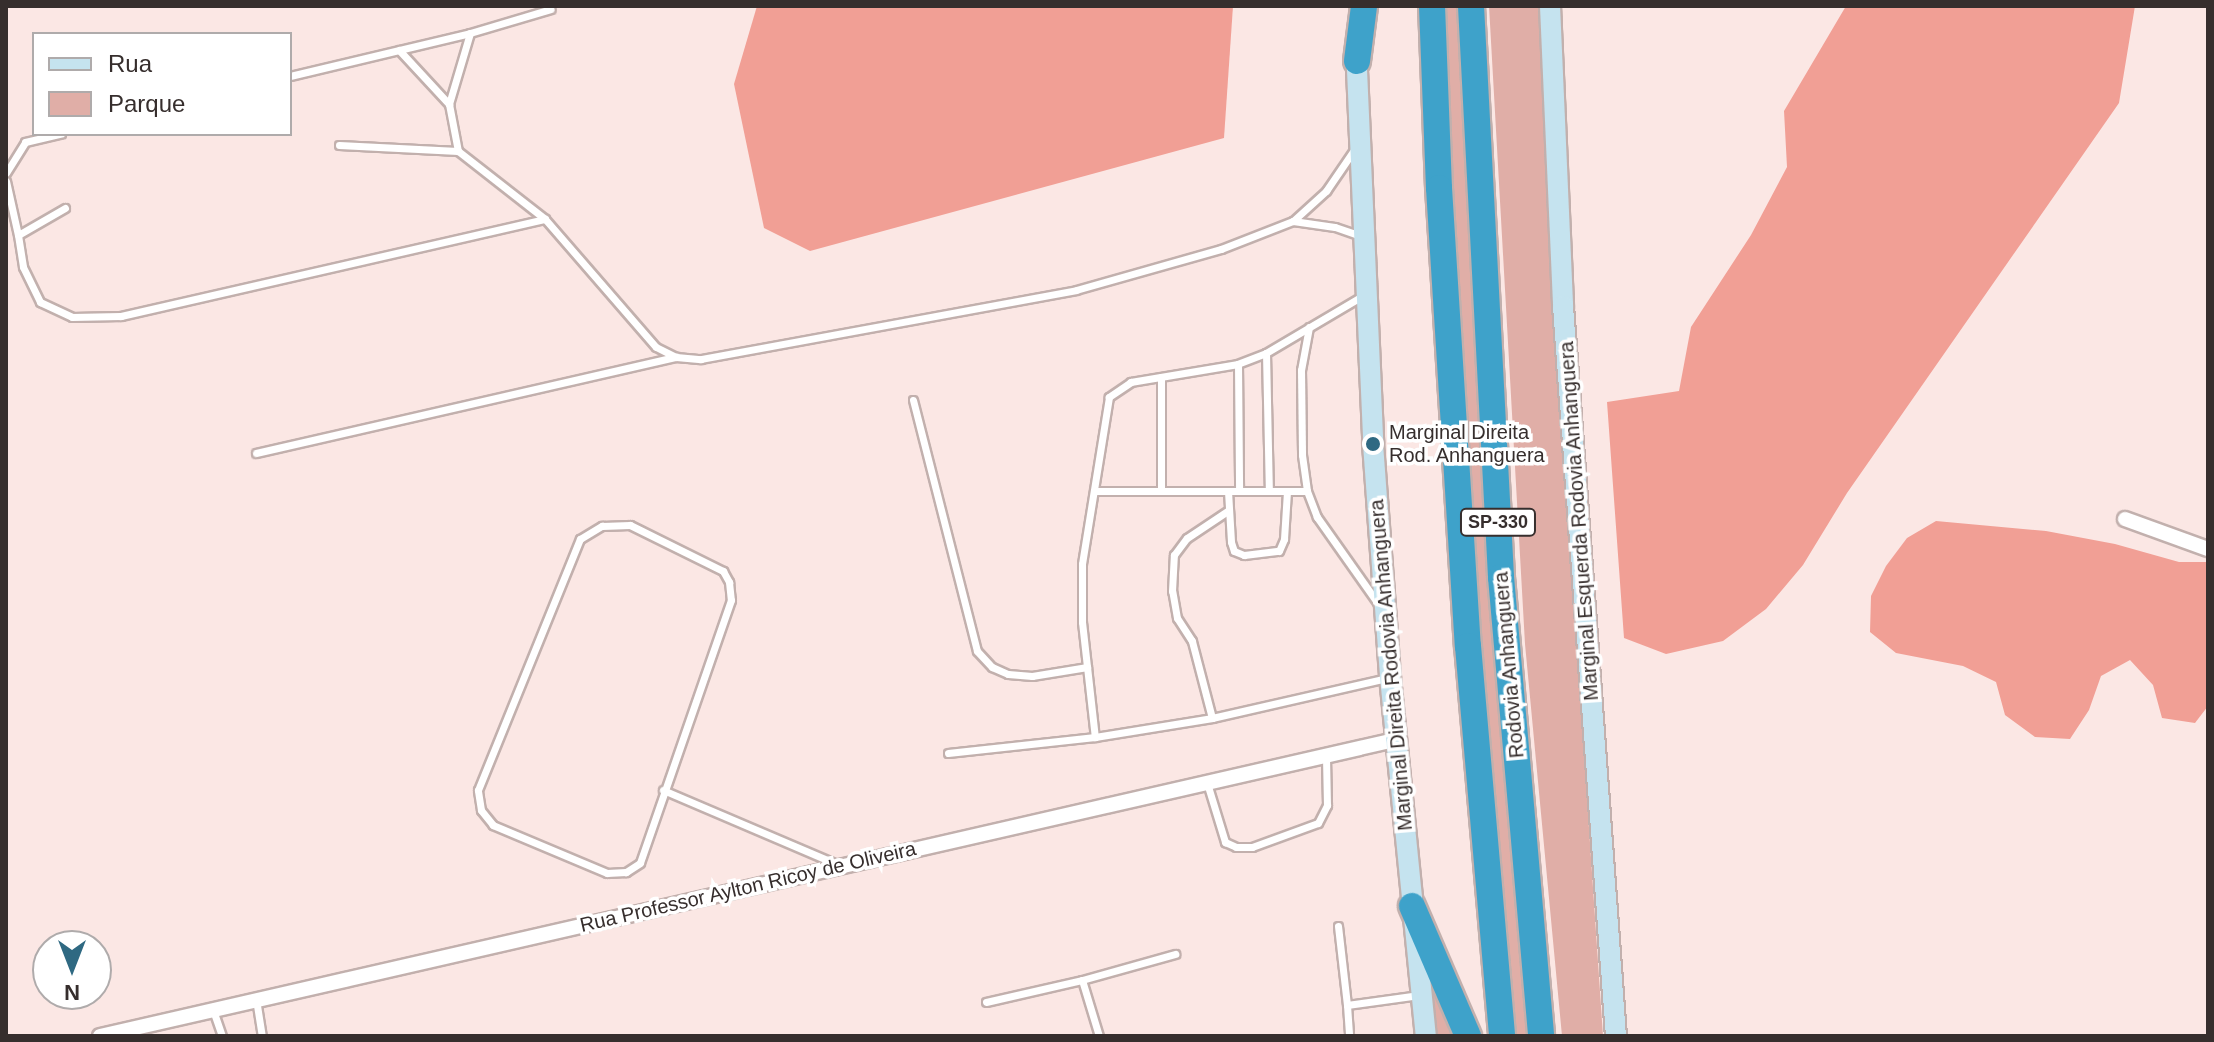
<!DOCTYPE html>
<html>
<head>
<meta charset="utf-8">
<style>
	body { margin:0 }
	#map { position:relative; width:2214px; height:1042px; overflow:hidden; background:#fbe7e4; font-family:Helvetica,sans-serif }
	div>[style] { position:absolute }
	.green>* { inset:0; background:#e0aea7 }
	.forest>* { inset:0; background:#f19f95 }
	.roads { filter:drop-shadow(2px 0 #c2b0ad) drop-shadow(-2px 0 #c2b0ad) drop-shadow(0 2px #c2b0ad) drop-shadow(0 -2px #c2b0ad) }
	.lane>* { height:7px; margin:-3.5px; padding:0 3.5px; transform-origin:3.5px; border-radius:3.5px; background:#fff }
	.street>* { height:14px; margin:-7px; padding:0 7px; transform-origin:7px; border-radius:7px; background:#fff }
	.secondary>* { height:20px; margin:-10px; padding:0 10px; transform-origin:10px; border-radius:10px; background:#c5e3ef }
	.highway>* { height:26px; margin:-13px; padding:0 13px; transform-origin:13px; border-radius:13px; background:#3ea2ca }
	.dots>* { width:22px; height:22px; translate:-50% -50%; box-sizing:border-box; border:4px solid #fff; border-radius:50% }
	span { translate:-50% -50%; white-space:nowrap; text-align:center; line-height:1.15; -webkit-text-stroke:7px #fff; paint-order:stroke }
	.shield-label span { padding:2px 6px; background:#fff; border:2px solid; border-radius:6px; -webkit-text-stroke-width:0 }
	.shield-label { font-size:18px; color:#362e2d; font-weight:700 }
	.poi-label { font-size:20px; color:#362e2d }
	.left { translate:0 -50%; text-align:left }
	.street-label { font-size:20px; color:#362e2d }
	.frame { position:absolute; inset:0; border:8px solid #362e2d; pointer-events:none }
	.legend { position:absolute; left:32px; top:32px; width:260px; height:104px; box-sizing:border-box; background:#fff; border:2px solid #afabab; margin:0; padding:10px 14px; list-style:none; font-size:24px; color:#362e2d }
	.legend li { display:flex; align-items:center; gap:16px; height:40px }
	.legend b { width:40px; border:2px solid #afabab }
	.north { position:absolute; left:32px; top:930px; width:80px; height:80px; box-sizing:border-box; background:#fff; border:2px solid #afabab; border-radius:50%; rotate:180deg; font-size:22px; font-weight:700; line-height:32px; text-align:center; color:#362e2d }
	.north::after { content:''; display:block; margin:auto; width:28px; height:36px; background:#2f6982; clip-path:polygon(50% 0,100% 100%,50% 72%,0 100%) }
</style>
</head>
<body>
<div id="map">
	<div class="green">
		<i style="clip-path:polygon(1443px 6px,1458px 6px,1490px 595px,1530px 1036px,1512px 1036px,1473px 598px)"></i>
		<i style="clip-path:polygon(1489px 6px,1540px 6px,1558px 367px,1603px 1036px,1562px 1036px,1525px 644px)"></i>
		<i style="clip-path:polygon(1426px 970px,1461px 1036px,1433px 1036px)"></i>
	</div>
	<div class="forest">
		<i style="clip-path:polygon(757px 6px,1233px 6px,1224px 138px,810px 251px,764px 228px,734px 84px)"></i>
		<i style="clip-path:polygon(1846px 6px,2135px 6px,2119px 103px,1847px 493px,1803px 565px,1766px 609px,1723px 641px,1666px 654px,1624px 638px,1607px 402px,1679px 391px,1691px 327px,1751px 235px,1787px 167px,1784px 111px)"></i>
		<i style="clip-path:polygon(1936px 521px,2046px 531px,2115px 544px,2179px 562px,2208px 562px,2208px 706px,2195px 723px,2162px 718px,2153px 685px,2130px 660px,2101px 676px,2089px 710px,2070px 739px,2035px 737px,2005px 715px,1996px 682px,1963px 666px,1896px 653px,1870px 632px,1871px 596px,1886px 566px,1907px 538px)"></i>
	</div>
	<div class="roads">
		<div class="lane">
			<i style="left:470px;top:33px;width:84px;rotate:-16.5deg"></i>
			<i style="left:399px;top:50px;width:74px;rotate:47.2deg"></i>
			<i style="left:290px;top:76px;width:185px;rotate:-13.4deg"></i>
			<i style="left:470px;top:33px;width:74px;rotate:106.5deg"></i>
			<i style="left:449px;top:104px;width:48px;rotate:79.2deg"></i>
			<i style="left:339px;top:145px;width:119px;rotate:2.9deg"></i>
			<i style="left:458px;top:151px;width:110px;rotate:38deg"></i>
			<i style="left:545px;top:219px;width:169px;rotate:49.1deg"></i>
			<i style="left:656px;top:347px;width:22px;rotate:27deg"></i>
			<i style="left:676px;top:357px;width:25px;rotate:5deg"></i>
			<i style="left:701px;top:359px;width:381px;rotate:-10.4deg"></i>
			<i style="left:1076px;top:290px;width:151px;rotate:-15.8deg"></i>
			<i style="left:1221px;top:249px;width:77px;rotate:-21.3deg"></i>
			<i style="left:1293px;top:221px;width:45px;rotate:-42.3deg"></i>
			<i style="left:1326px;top:191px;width:53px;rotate:-55.7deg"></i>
			<i style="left:6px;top:173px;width:36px;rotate:-58deg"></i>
			<i style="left:25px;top:142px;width:37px;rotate:-13deg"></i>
			<i style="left:6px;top:181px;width:55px;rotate:77.5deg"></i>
			<i style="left:65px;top:208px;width:54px;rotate:150.1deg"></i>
			<i style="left:18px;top:235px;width:32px;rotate:81deg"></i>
			<i style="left:23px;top:267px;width:39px;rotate:64deg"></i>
			<i style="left:40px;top:302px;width:35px;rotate:25deg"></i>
			<i style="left:72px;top:317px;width:49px;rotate:-1.2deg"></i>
			<i style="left:121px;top:316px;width:435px;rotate:-12.9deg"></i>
			<i style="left:1293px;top:221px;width:42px;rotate:8.1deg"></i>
			<i style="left:1335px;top:227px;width:28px;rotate:19deg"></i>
			<i style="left:1364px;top:295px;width:114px;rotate:149.4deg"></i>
			<i style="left:1266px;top:353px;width:30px;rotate:159deg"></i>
			<i style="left:1238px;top:364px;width:109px;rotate:170.5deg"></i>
			<i style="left:1131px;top:382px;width:27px;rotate:146deg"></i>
			<i style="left:1109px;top:397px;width:169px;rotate:99.2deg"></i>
			<i style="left:1082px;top:564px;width:58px;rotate:90deg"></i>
			<i style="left:1082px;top:622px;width:116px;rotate:83.6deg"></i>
			<i style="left:1095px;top:737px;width:119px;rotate:-9.2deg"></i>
			<i style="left:1212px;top:718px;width:179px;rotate:-12.9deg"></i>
			<i style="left:1309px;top:327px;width:44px;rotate:100.5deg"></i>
			<i style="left:1301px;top:370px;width:85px;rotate:89.3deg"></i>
			<i style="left:1302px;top:455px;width:36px;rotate:82deg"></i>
			<i style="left:1307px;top:491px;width:28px;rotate:69deg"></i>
			<i style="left:1317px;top:517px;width:108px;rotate:54.8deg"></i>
			<i style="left:1266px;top:353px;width:138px;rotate:88.8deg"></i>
			<i style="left:1238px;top:364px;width:127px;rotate:89.5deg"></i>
			<i style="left:913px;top:400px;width:259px;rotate:75.7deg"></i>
			<i style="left:977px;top:651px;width:22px;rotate:47deg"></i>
			<i style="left:992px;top:667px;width:17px;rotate:24deg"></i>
			<i style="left:1008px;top:674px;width:24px;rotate:5deg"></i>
			<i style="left:1032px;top:676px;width:56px;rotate:-9.3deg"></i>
			<i style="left:256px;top:453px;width:431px;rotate:-12.9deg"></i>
			<i style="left:1094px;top:491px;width:213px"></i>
			<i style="left:1161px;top:491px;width:114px;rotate:-90deg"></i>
			<i style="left:1228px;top:491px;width:51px;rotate:86.6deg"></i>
			<i style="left:1231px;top:542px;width:9px;rotate:72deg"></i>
			<i style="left:1234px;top:551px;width:11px;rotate:22deg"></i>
			<i style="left:1244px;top:555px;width:35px;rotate:-7deg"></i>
			<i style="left:1279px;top:551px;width:13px;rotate:-67deg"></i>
			<i style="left:1284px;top:539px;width:48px;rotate:-86.4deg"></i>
			<i style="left:630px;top:525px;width:104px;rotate:26.3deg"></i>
			<i style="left:723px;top:571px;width:13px;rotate:61deg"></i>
			<i style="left:729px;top:582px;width:18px;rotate:84deg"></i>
			<i style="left:731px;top:600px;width:278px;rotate:109.1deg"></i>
			<i style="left:640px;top:863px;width:17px;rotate:147deg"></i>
			<i style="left:626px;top:872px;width:19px;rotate:177deg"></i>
			<i style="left:607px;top:873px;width:124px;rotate:-157.2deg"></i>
			<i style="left:493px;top:825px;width:19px;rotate:-129deg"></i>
			<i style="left:481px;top:810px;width:20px;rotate:-99deg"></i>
			<i style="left:478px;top:790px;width:271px;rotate:-67.9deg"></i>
			<i style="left:580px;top:539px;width:26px;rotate:-31deg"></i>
			<i style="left:602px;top:526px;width:28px;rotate:-2deg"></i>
			<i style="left:1212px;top:718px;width:80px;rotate:-104.6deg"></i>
			<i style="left:1192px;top:641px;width:27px;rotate:-123deg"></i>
			<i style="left:1177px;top:618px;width:27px;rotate:-100deg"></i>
			<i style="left:1172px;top:591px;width:36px;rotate:-87deg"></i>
			<i style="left:1174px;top:555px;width:21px;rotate:-53deg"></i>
			<i style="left:1187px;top:538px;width:50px;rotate:-33.7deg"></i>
			<i style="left:948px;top:753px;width:148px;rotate:-6.2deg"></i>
			<i style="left:1207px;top:783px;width:62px;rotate:73deg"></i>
			<i style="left:1225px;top:842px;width:12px;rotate:24deg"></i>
			<i style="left:1236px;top:847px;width:16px"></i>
			<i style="left:1252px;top:847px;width:70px;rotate:-20deg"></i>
			<i style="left:1318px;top:823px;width:20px;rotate:-63deg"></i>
			<i style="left:1327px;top:805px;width:49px;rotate:-91.2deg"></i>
			<i style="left:663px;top:790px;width:191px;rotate:23.1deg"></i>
			<i style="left:1338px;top:926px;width:80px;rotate:83.5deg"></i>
			<i style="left:1347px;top:1005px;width:73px;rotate:-7.9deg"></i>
			<i style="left:1082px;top:980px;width:97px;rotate:-15.6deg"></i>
			<i style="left:256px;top:999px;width:37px;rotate:81deg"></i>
			<i style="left:986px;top:1002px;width:98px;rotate:-12.9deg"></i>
			<i style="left:1082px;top:980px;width:59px;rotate:73.1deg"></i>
			<i style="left:1347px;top:1005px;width:31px;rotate:86deg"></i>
			<i style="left:213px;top:1010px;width:28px;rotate:71deg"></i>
		</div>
		<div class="street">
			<i style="left:2125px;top:519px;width:88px;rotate:19.9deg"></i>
			<i style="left:100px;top:1036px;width:1328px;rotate:-12.88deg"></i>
		</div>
		<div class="secondary">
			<i style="left:1550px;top:6px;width:300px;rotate:87.5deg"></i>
			<i style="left:1563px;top:306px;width:732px;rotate:85.85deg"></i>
			<i style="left:1356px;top:47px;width:397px;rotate:87.5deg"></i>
			<i style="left:1373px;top:444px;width:234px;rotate:85.8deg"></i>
			<i style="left:1390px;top:677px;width:361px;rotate:84.3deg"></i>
		</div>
		<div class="highway">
			<i style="left:1432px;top:6px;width:182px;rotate:87.8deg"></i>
			<i style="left:1439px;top:188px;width:459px;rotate:86.4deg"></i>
			<i style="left:1468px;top:646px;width:391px;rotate:85deg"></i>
			<i style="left:1471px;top:6px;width:572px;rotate:86.99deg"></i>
			<i style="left:1501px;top:577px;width:461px;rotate:85deg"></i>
			<i style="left:1357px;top:61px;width:55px;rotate:-82.7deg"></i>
			<i style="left:1412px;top:906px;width:142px;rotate:66.7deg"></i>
		</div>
	</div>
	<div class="dots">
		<i style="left:1373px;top:444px;background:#2f6982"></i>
	</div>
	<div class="shield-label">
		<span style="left:1498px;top:522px">SP-330</span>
	</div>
	<div class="poi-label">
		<span class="left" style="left:1389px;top:444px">Marginal Direita<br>Rod. Anhanguera</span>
	</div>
	<div class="street-label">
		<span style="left:1579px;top:521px;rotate:-94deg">Marginal Esquerda Rodovia Anhanguera</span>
		<span style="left:1391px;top:665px;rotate:-95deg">Marginal Direita Rodovia Anhanguera</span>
		<span style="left:1509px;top:665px;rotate:-95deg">Rodovia Anhanguera</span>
		<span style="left:748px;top:887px;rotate:-13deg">Rua Professor Aylton Ricoy de Oliveira</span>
	</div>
	<div class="frame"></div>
	<ul class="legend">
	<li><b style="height:10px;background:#c5e3ef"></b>Rua</li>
	<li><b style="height:22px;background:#e0aea7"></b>Parque</li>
	</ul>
	<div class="north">N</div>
</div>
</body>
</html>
